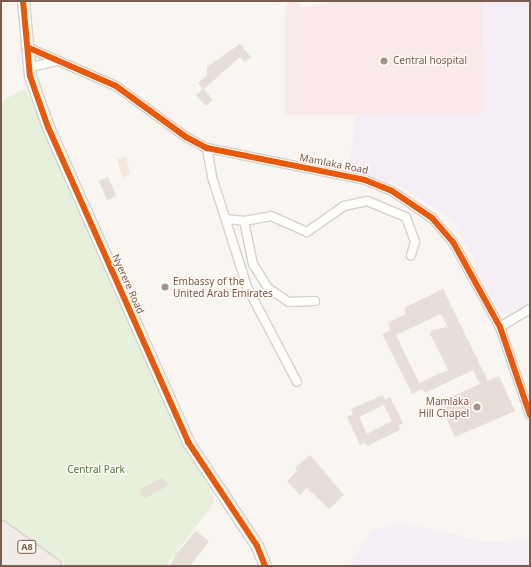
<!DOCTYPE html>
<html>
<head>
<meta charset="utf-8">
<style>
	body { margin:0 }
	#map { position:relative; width:531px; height:567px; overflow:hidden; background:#f9f5f0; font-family:"Noto Sans",sans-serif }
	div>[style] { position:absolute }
	.residential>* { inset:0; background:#f2e8de }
	.education>* { inset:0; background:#f6eef6 }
	.medical>* { inset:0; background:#fae9e9 }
	.green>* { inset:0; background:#e7f0db }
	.building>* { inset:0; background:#e6ded7; transform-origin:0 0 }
	.roads { filter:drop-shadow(1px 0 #d7d1cb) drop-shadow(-1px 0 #d7d1cb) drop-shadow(0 1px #d7d1cb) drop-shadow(0 -1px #d7d1cb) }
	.minor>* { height:8px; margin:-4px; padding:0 4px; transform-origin:4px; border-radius:4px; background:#fefefd }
	.tertiary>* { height:11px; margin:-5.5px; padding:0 5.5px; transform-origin:5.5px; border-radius:5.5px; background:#fefefd }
	.trunk>* { height:14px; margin:-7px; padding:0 7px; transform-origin:7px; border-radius:7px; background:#f2ece8 }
	.motorway>* { height:16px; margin:-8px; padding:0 8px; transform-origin:8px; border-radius:8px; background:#f2eae7 }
	.cycleway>* { height:6px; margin:-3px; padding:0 3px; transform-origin:3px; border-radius:3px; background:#e8590c }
	.dots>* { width:11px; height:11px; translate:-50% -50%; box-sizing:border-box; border:2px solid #fffaf3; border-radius:50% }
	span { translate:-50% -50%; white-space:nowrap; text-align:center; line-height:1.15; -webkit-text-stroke:3px #fffaf3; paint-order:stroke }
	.shield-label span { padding:1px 3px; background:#fffaf3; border:1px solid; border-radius:3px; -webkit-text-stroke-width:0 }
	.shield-label { font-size:9px; color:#7a5c4d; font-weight:700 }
	.poi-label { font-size:10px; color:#7a5c4d }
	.left { translate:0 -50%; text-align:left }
	.right { translate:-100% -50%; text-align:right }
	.street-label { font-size:10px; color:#7a5c4d }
	.park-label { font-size:10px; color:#537a41 }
	.frame { position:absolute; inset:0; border:2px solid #7a5c4d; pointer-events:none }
</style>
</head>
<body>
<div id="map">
	<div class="residential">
		<i style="clip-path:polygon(126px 157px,130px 173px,123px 178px,117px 159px)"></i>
	</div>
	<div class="education">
		<i style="clip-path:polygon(370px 1px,530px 1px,530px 305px,501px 315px,475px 271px,475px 261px,452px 219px,398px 185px,349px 172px)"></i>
		<i style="clip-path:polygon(400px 522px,489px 543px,530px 539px,530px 566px,349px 566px,370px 532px)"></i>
	</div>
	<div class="medical">
		<i style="clip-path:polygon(286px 1px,297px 1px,301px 8px,334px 1px,482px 1px,483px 114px,285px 115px)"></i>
	</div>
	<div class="green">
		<i style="clip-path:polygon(25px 88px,215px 501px,166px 566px,67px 566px,1px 518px,1px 102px)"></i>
	</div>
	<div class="building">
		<i style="clip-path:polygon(240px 44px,251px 57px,245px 62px,240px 57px,204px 89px,213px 100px,206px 106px,196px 95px,203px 89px,198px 83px,207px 75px,207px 67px)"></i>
		<i style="left:108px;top:177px;width:21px;height:10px;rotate:67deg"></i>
		<i style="clip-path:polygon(evenodd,443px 289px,488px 381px,499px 376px,515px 411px,455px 437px,439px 402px,480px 384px,473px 370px,425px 393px,422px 389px,412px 394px,382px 334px,391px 330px,388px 323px,406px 314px,404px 308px,443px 289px,441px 314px,448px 327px,432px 330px,430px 334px,448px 370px,419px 383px,396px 335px,441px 314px)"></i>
		<i style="clip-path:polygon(evenodd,383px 395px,385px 400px,390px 397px,403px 423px,399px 425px,400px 430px,367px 446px,365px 443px,360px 445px,347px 417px,353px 414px,351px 409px,383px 395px,384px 405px,392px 421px,367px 434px,359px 417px,384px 405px)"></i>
		<i style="clip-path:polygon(310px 455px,344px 495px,329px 509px,307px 488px,300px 495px,287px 481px,297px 471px,295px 468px)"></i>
		<i style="left:163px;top:477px;width:10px;height:27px;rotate:61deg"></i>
		<i style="clip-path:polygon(196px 531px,209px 541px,190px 566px,170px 566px,176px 554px)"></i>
	</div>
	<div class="roads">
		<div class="minor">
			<i style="left:29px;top:48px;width:95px;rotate:23.6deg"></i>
			<i style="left:116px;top:86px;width:87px;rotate:36.1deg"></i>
			<i style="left:186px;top:137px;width:24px;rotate:28deg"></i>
			<i style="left:207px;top:148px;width:161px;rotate:11.4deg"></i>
			<i style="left:365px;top:180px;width:29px;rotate:22deg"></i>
			<i style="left:392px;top:191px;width:48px;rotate:34deg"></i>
			<i style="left:432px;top:218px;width:32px;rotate:49deg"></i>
			<i style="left:453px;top:242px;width:97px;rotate:61.1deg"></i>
			<i style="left:500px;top:327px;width:93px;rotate:71.2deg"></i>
			<i style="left:31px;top:67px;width:23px;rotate:-13deg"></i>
			<i style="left:207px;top:148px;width:29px;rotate:80deg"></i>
			<i style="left:212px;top:177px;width:115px;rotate:72.3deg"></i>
			<i style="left:247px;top:287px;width:107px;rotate:62.2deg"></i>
			<i style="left:226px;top:219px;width:18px;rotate:6deg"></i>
			<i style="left:244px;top:221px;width:27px;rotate:-10deg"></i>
			<i style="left:271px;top:216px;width:39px;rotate:24deg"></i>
			<i style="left:307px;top:232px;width:45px;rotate:-35.1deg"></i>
			<i style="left:344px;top:206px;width:24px;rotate:-12deg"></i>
			<i style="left:367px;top:201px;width:42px;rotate:22.3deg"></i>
			<i style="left:406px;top:217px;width:27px;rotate:70deg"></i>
			<i style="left:415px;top:242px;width:14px;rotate:107deg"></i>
			<i style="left:244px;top:221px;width:44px;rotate:78.2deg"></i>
			<i style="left:253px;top:264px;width:28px;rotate:58deg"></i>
			<i style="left:268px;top:288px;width:25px;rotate:34deg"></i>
			<i style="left:289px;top:302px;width:26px;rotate:-2deg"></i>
			<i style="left:500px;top:327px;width:35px;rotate:-31deg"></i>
		</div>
		<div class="tertiary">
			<i style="left:23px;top:1px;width:75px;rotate:84.7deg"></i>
			<i style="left:30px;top:76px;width:54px;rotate:70.6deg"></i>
			<i style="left:48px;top:127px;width:345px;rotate:66deg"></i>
			<i style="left:188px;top:442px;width:125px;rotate:56.4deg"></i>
			<i style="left:257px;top:546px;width:22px;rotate:68deg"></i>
		</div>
		<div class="trunk">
			<i style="left:1px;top:528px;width:65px;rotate:35.6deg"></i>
			<i style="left:1px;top:566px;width:1px"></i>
		</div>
		<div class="motorway">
			<i style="left:1px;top:539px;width:46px;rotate:36.1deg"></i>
			<i style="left:1px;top:553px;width:22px;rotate:36deg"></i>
		</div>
	</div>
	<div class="cycleway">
		<i style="left:23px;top:1px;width:75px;rotate:84.7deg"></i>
		<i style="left:30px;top:76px;width:54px;rotate:70.6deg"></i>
		<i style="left:48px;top:127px;width:345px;rotate:66deg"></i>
		<i style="left:188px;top:442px;width:125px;rotate:56.4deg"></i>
		<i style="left:257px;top:546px;width:22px;rotate:68deg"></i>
		<i style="left:29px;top:48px;width:95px;rotate:23.6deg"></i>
		<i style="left:116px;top:86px;width:87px;rotate:36.1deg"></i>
		<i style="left:186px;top:137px;width:24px;rotate:28deg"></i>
		<i style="left:207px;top:148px;width:161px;rotate:11.4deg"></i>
		<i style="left:365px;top:180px;width:29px;rotate:22deg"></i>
		<i style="left:392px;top:191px;width:48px;rotate:34deg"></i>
		<i style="left:432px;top:218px;width:32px;rotate:49deg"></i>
		<i style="left:453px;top:242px;width:97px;rotate:61.1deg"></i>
		<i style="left:500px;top:327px;width:93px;rotate:71.2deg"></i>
	</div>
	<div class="dots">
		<i style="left:384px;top:61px;background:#a69286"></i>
		<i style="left:165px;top:287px;background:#a69286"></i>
		<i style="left:477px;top:407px;background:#a69286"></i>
	</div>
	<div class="shield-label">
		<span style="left:27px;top:547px">A8</span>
	</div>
	<div class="poi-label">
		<span class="left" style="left:393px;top:61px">Central hospital</span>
		<span class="left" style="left:173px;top:287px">Embassy of the<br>United Arab Emirates</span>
		<span class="right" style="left:469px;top:407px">Mamlaka<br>Hill Chapel</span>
	</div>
	<div class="street-label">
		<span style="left:334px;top:164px;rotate:11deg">Mamlaka Road</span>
		<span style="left:128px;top:284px;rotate:66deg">Nyerere Road</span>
	</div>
	<div class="park-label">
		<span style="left:96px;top:470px">Central Park</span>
	</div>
	<div class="frame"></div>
</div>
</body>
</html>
